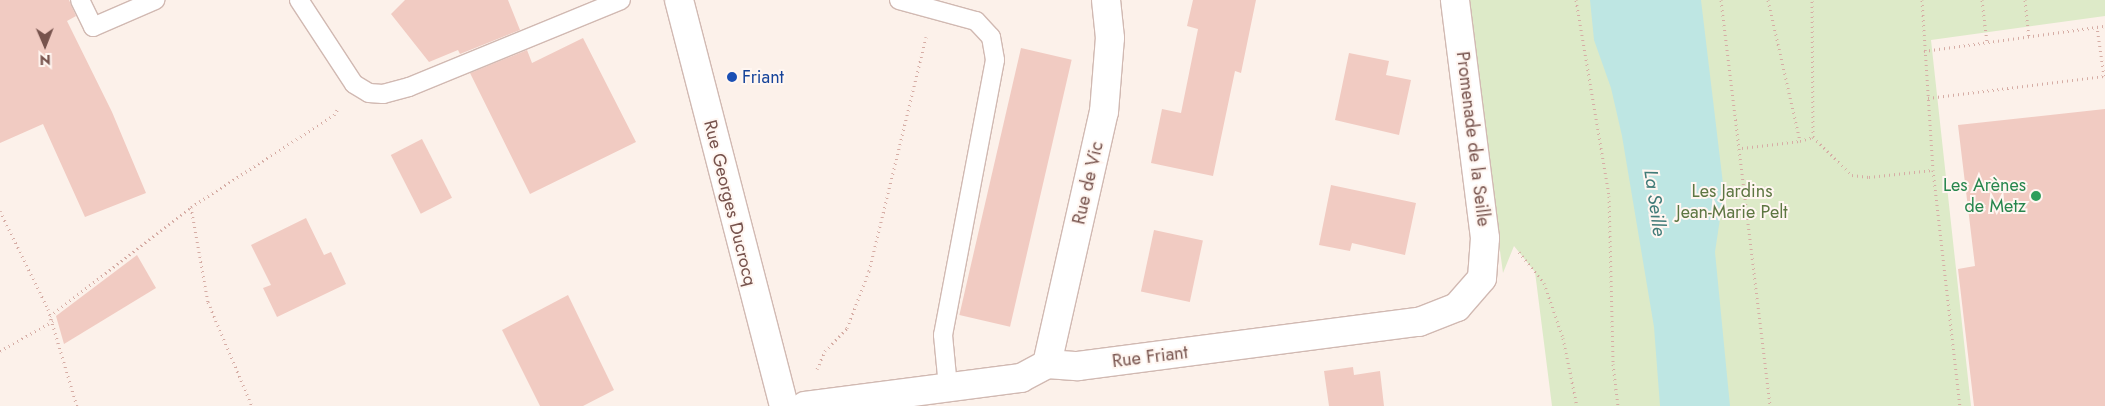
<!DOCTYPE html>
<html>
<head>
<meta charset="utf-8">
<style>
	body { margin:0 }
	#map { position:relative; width:2105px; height:406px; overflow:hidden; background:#fcf1ea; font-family:Jost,sans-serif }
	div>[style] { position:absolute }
	.green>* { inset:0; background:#ddeac8 }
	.water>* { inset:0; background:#bee6e3 }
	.building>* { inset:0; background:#f1cbc2; transform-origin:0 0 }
	.path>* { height:3px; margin-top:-1.5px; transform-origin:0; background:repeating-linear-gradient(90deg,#d6ada5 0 1px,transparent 0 5px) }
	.roads { filter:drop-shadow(1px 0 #d1b9b2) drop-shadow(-1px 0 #d1b9b2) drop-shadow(0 1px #d1b9b2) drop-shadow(0 -1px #d1b9b2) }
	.service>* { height:18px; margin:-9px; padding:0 9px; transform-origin:9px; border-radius:9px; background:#fff }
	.minor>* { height:28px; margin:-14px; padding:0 14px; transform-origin:14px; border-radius:14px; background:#fff }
	.tertiary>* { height:28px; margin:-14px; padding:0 14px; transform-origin:14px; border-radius:14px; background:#fff }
	.dots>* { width:14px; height:14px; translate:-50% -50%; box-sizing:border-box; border:2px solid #fff6f1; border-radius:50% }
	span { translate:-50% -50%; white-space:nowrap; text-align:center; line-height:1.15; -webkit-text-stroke:4px #fff6f1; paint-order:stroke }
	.transit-label { font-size:18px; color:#164399 }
	.left { translate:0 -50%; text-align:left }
	.street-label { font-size:18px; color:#77534d }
	.leisure-label { font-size:18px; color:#27864d }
	.right { translate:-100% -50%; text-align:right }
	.park-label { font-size:18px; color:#5d7642 }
	.water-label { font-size:19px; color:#417b78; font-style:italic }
	.north { position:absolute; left:20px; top:20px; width:50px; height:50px; -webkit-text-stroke:4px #fff6f1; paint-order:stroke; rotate:179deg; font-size:14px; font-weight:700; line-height:20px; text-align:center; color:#77534d }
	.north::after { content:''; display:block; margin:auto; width:18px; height:22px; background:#77534d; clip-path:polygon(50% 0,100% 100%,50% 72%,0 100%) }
</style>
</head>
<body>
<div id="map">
	<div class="green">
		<i style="clip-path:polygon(1466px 0,2105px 0,2105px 16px,1931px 40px,1971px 406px,1552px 406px,1535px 272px,1514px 246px,1503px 273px)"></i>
	</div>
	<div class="water">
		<i style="clip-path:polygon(1590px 0,1701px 0,1724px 192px,1715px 252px,1730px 406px,1660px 406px,1654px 327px,1622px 136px,1611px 88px,1594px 40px)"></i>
	</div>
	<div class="building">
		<i style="clip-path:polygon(0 0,69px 0,76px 16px,67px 21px,112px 112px,146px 193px,85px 217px,43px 124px,0 143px)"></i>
		<i style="clip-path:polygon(405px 0,508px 0,520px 30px,460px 54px,458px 50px,429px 62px,391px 14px)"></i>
		<i style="clip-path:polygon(1193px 0,1256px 0,1241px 73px,1235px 71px,1213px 176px,1151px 163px,1162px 109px,1181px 113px,1198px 29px,1187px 26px)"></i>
		<i style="clip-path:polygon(583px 38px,636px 142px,530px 194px,470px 73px,527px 50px,532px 63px)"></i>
		<i style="left:1021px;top:48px;width:52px;height:274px;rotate:13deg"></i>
		<i style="clip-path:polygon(1349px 53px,1389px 61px,1386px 75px,1411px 80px,1399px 135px,1335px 120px)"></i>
		<i style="clip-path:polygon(2105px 109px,2105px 406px,1974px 406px,1958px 269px,1975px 266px,1958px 125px)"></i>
		<i style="left:422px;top:139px;width:66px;height:35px;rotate:63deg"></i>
		<i style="clip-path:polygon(1331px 185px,1416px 203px,1405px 255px,1352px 243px,1350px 251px,1319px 245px)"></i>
		<i style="clip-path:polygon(306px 218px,324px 255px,331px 252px,346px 284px,277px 317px,263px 288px,271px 285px,251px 245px)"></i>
		<i style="left:1154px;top:230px;width:50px;height:63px;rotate:12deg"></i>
		<i style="clip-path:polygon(137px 255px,156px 288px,64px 344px,56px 316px)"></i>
		<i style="clip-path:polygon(568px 295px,614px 390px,583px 406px,540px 406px,502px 330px)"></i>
		<i style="clip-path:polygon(1353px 367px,1354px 375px,1380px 371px,1384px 406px,1329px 406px,1324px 371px)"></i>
	</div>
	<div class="path">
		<i style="left:1576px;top:0;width:199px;rotate:80.4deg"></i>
		<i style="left:1609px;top:196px;width:168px;rotate:88.6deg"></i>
		<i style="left:1613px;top:364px;width:42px;rotate:83.2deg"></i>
		<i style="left:1721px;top:0;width:409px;rotate:83.1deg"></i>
		<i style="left:1768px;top:0;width:145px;rotate:77.2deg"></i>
		<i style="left:1800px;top:141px;width:14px;rotate:-17deg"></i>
		<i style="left:1813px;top:137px;width:137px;rotate:-90.4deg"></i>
		<i style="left:1922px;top:0;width:170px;rotate:86.3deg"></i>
		<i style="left:1933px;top:170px;width:238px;rotate:83.5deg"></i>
		<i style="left:1982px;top:0;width:42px;rotate:83.2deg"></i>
		<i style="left:2025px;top:0;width:36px;rotate:84deg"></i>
		<i style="left:1924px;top:51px;width:183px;rotate:-7.9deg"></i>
		<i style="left:1928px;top:98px;width:177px;rotate:-7.1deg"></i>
		<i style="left:2104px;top:76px;width:49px;rotate:-98.1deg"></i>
		<i style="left:1813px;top:137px;width:54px;rotate:44.3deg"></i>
		<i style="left:1852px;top:175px;width:17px;rotate:7deg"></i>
		<i style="left:1869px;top:177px;width:64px;rotate:-6.2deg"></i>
		<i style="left:1742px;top:148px;width:58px;rotate:-6.9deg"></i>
		<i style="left:191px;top:207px;width:97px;rotate:79.9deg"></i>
		<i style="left:208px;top:302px;width:113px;rotate:67.1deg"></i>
		<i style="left:0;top:211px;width:109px;rotate:63.9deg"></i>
		<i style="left:48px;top:309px;width:101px;rotate:73.4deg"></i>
		<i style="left:1519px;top:252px;width:40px;rotate:51deg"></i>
		<i style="left:1544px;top:283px;width:58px;rotate:70.9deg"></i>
		<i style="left:1563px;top:338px;width:69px;rotate:78.4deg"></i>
		<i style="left:50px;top:316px;width:178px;rotate:-37.7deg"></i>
		<i style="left:191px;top:207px;width:170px;rotate:-32.8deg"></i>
		<i style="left:334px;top:115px;width:9px;rotate:-58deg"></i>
		<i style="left:0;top:351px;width:61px;rotate:-29.5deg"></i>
		<i style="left:817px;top:369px;width:20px;rotate:-66deg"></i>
		<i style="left:825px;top:351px;width:32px;rotate:-46deg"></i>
		<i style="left:847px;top:328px;width:61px;rotate:-68.9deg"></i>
		<i style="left:869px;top:271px;width:241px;rotate:-76.3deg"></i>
	</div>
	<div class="roads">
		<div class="service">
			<i style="left:80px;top:0;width:30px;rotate:64deg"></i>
			<i style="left:93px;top:27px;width:68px;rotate:-23.5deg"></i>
			<i style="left:299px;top:0;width:100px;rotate:56.8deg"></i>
			<i style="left:354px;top:84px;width:17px;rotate:31deg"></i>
			<i style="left:369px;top:93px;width:14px;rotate:4deg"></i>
			<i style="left:383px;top:94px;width:27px;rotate:-15deg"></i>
			<i style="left:409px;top:87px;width:229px;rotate:-22.3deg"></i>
			<i style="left:899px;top:0;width:80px;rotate:15.3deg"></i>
			<i style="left:976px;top:21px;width:22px;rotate:47deg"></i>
			<i style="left:991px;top:37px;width:23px;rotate:80deg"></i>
			<i style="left:995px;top:60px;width:280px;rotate:100.7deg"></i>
			<i style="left:943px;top:335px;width:52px;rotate:84.5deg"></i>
		</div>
		<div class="minor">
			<i style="left:1047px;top:364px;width:258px;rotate:-77.3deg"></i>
			<i style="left:1104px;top:112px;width:74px;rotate:-85.4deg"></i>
			<i style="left:1110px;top:38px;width:38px;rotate:-96deg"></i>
			<i style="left:805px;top:406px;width:218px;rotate:-7.4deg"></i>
			<i style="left:1021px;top:378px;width:30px;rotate:-28deg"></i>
			<i style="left:1047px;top:364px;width:31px;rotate:4deg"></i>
			<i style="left:1078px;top:366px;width:344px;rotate:-7.4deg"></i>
			<i style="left:1419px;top:322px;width:41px;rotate:-21.5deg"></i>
			<i style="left:1457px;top:307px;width:38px;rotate:-49deg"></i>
			<i style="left:1482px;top:278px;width:40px;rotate:-85.7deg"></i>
			<i style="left:1485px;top:238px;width:240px;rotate:-97.2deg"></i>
		</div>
		<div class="tertiary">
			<i style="left:679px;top:0;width:419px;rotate:75.5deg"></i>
		</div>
	</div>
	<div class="dots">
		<i style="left:732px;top:77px;background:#1a4fb4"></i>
		<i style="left:2036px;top:196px;background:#2e9e5b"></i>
	</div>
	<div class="transit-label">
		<span class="left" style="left:742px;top:77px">Friant</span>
	</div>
	<div class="street-label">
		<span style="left:1473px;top:139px;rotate:83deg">Promenade de la Seille</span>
		<span style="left:1088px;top:183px;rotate:-77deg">Rue de Vic</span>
		<span style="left:730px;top:203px;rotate:76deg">Rue Georges Ducrocq</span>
		<span style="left:1150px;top:357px;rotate:-7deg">Rue Friant</span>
	</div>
	<div class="leisure-label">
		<span class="right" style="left:2026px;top:196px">Les Arènes<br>de Metz</span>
	</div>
	<div class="park-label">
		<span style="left:1732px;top:202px">Les Jardins<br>Jean-Marie Pelt</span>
	</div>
	<div class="water-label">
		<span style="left:1655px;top:203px;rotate:82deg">La Seille</span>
	</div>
	<div class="north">N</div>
</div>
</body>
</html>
